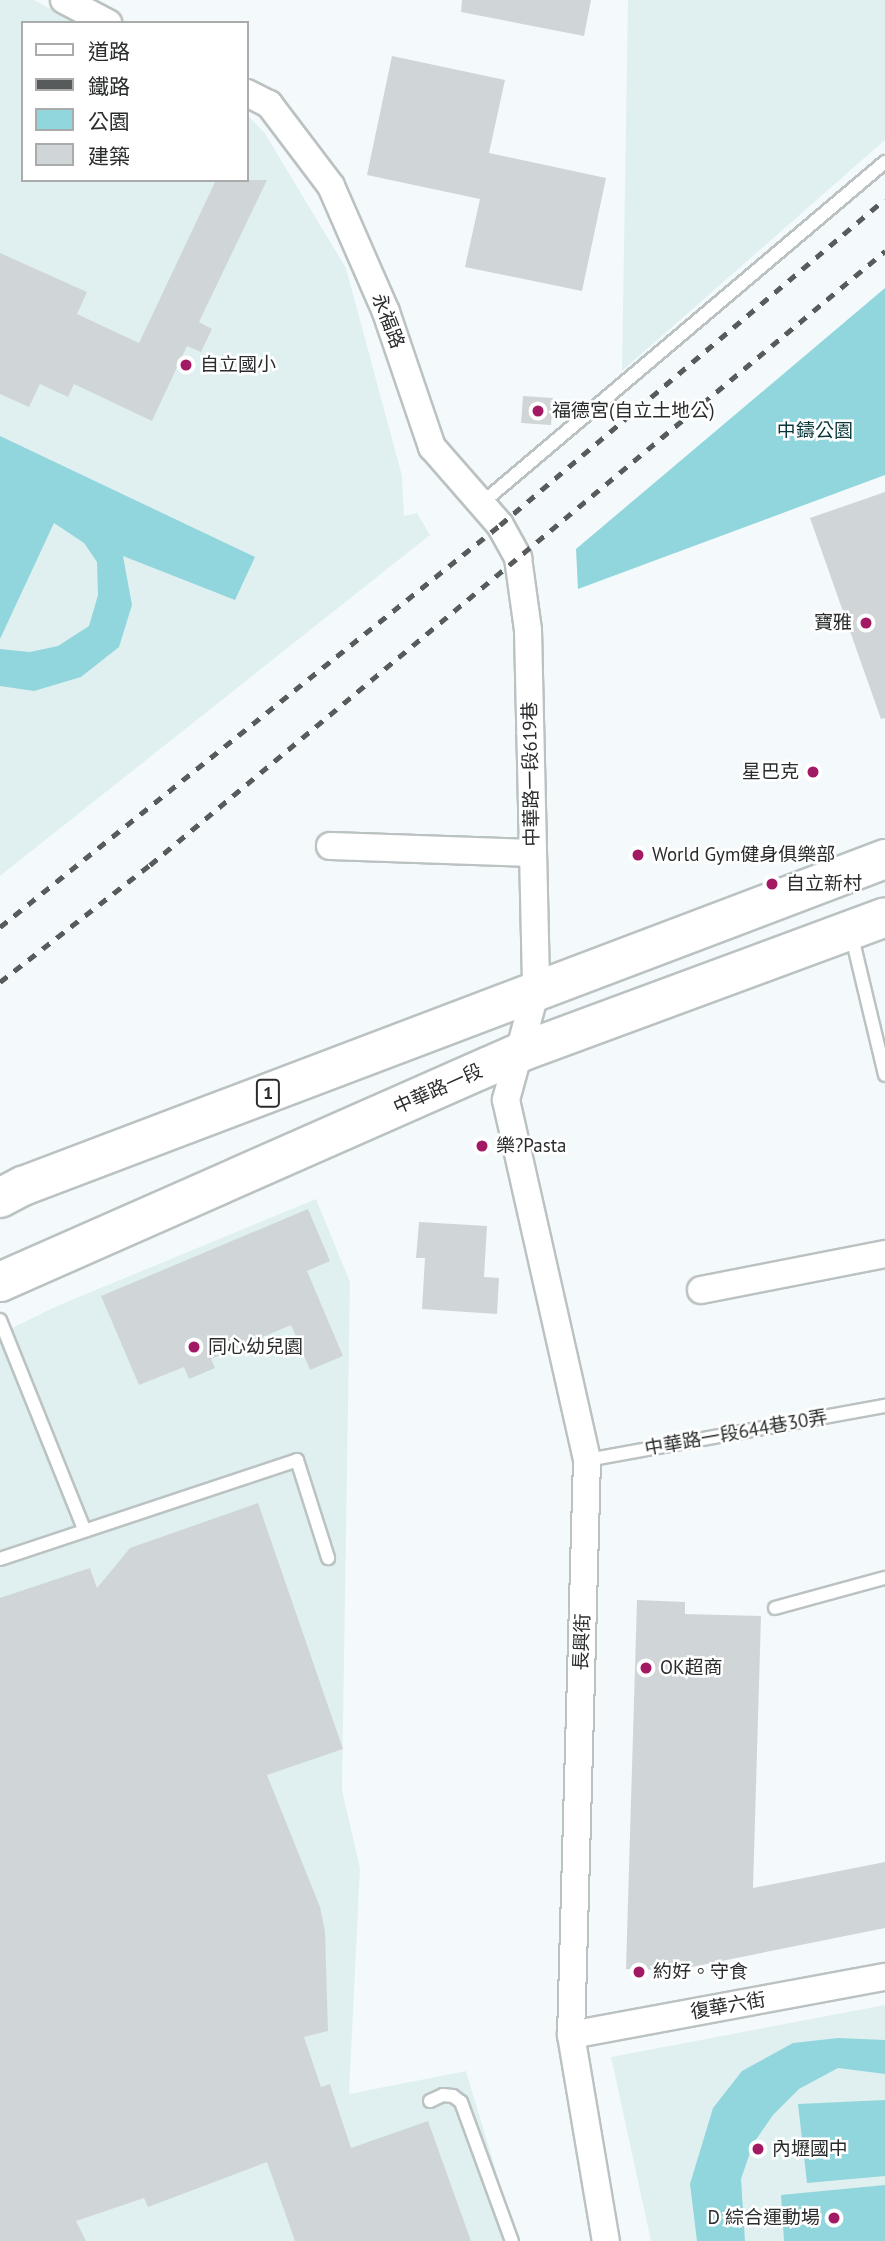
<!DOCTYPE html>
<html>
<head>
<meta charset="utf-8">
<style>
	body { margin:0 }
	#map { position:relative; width:885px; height:2241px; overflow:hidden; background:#f4fafb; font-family:"PT Sans","Noto Sans TC",sans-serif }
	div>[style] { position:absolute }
	.built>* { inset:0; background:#e0f0f1 }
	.green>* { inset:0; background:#92d6dd }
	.building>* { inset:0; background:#d0d6d7; transform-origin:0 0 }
	.roads { filter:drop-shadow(2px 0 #bbc2c2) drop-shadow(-2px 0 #bbc2c2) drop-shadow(0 2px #bbc2c2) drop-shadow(0 -2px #bbc2c2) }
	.lane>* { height:12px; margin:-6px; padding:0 6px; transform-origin:6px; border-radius:6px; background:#fff }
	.street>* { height:26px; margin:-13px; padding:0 13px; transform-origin:13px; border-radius:13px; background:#fff }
	.primary>* { height:38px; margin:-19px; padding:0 19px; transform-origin:19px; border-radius:19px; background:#fff }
	.rail>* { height:5px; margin-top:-2.5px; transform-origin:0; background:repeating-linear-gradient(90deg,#585b5c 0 9px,transparent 0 18px) }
	.dots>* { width:19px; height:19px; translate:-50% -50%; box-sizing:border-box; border:4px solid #fff; border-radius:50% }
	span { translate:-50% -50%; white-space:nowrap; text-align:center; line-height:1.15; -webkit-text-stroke:5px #fff; paint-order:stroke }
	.shield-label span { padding:2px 5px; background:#fff; border:2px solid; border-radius:5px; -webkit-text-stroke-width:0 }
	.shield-label { font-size:18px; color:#2a2c2d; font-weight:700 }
	.street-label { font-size:19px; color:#2a2c2d }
	.poi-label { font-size:19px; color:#2a2c2d }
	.left { translate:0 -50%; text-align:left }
	.right { translate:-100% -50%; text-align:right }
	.park-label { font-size:19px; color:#09373b }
	.legend { position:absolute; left:21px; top:21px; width:228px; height:161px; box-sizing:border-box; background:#fff; border:2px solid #aaabab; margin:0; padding:9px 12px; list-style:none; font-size:21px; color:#2a2c2d }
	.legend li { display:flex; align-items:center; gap:14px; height:35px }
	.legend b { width:35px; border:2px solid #aaabab }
</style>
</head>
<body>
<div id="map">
	<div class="built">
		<i style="clip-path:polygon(0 0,34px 0,77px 23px,23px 23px,23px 180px,247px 180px,247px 115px,264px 132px,346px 268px,402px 476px,404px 516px,417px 513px,430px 535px,0 876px)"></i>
		<i style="clip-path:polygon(628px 0,885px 0,885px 140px,622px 371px)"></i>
		<i style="clip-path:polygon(316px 1199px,350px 1282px,342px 1790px,360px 1868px,349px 2094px,466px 2071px,517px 2241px,0 2241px,0 1334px,57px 1306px)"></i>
		<i style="clip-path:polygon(885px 2005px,885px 2241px,651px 2241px,611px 2057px)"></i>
	</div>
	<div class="green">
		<i style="clip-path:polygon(885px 288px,885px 475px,578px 589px,576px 549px)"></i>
		<i style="clip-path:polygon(0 436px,255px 557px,235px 600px,123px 556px,132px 605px,119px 647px,81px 677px,34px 691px,0 686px,0 649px,30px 652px,58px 646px,89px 626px,98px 595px,97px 562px,84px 543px,54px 523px,0 639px)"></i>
		<i style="clip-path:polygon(838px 2038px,885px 2040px,885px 2074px,838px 2068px,799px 2089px,773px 2115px,753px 2144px,741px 2179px,745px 2241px,697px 2241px,690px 2184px,713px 2108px,742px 2071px,793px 2043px)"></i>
		<i style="clip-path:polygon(885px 2100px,885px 2176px,807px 2183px,798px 2104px)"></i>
		<i style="clip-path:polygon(885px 2185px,885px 2241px,784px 2241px,781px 2195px)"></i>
	</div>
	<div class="building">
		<i style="clip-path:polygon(462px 0,591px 0,584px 36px,461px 12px)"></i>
		<i style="clip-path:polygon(392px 56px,505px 80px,489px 153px,606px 178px,582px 291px,465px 267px,480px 199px,367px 175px)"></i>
		<i style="clip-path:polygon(216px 180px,267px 180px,199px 322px,212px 329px,201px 352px,187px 346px,152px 421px,74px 384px,68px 397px,40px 384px,29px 407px,0 394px,0 253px,87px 292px,77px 314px,139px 343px)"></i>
		<i style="left:523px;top:396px;width:30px;height:27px;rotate:4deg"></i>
		<i style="clip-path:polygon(885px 492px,885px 718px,881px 719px,810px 518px)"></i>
		<i style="clip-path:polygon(308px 1209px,330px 1261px,307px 1271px,343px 1356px,310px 1370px,291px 1325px,211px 1359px,215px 1368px,189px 1379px,184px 1367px,139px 1385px,101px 1296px)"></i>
		<i style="clip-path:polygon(419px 1222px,487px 1226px,484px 1277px,499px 1278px,497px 1314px,422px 1309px,425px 1258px,416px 1258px)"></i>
		<i style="clip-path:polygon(258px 1503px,343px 1749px,267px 1775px,320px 1907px,325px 1931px,328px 2031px,304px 2037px,321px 2087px,330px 2084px,351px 2148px,428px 2121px,471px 2241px,295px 2241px,267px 2162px,148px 2207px,144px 2198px,76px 2221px,86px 2241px,0 2241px,0 1598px,90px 1568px,97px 1588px,130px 1548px)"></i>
		<i style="clip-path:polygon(637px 1600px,685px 1602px,685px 1614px,761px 1616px,753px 1888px,885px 1862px,885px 1928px,677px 1970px,626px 1969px)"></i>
	</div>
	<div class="roads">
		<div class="lane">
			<i style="left:482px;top:503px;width:528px;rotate:-40.24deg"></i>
			<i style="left:851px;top:933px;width:146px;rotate:76.5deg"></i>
			<i style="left:0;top:1320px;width:225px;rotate:68.1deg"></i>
			<i style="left:587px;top:1460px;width:303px;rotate:-10.3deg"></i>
			<i style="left:0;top:1559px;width:313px;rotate:-18.4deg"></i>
			<i style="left:297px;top:1460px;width:103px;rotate:72.4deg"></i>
			<i style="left:775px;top:1608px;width:114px;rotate:-15.3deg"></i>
			<i style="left:430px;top:2101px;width:14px;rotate:-25deg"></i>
			<i style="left:443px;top:2095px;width:10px;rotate:6deg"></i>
			<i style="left:453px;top:2096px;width:10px;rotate:37deg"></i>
			<i style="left:461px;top:2102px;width:148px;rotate:69.9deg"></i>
		</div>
		<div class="street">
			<i style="left:64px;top:0;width:50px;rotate:27.6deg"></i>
			<i style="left:247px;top:93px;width:25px;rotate:27deg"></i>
			<i style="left:269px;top:104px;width:103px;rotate:52.9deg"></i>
			<i style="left:331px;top:186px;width:137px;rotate:66.4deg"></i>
			<i style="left:386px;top:312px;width:143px;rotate:71.2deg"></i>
			<i style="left:432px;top:447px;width:103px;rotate:48.9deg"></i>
			<i style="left:500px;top:525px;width:38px;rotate:61deg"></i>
			<i style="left:518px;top:558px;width:73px;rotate:82.1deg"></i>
			<i style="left:528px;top:630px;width:360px;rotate:88.7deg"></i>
			<i style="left:536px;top:990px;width:114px;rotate:105.3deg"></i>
			<i style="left:506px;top:1100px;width:369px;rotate:77.3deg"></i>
			<i style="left:587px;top:1460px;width:575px;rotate:91.59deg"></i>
			<i style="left:571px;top:2035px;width:209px;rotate:80.4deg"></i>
			<i style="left:330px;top:846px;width:203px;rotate:2deg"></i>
			<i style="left:701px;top:1290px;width:187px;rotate:-11.1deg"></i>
			<i style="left:571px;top:2035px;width:319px;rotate:-10.5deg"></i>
		</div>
		<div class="primary">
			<i style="left:0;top:1198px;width:26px;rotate:-28deg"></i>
			<i style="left:23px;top:1186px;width:922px;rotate:-20.77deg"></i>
			<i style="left:0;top:1282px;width:570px;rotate:-23.82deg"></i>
			<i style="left:521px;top:1052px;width:388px;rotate:-20.3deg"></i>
		</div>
	</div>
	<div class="rail">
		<i style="left:0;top:927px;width:642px;rotate:-38.8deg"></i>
		<i style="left:500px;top:525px;width:504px;rotate:-40.26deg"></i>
		<i style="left:0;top:982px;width:190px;rotate:-38deg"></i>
		<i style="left:150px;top:865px;width:958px;rotate:-39.87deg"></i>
	</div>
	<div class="dots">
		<i style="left:186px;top:365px;background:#a31a64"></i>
		<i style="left:538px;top:411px;background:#a31a64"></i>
		<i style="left:866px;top:623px;background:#a31a64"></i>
		<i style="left:813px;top:772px;background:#a31a64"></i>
		<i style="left:638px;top:855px;background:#a31a64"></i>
		<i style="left:772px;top:884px;background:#a31a64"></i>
		<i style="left:482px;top:1146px;background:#a31a64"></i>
		<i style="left:194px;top:1347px;background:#a31a64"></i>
		<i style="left:646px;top:1668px;background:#a31a64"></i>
		<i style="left:639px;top:1972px;background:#a31a64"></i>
		<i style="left:758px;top:2149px;background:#a31a64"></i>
		<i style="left:834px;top:2218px;background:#a31a64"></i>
	</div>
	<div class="shield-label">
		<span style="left:268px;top:1093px">1</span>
	</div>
	<div class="street-label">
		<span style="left:388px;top:321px;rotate:69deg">永福路</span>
		<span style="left:531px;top:774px;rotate:-91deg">中華路一段619巷</span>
		<span style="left:438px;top:1089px;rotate:-24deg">中華路一段</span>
		<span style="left:736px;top:1433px;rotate:-10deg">中華路一段644巷30弄</span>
		<span style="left:582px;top:1642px;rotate:-88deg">長興街</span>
		<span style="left:728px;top:2006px;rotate:-10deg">復華六街</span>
	</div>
	<div class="poi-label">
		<span class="left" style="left:200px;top:365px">自立國小</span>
		<span class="left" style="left:552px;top:411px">福德宮(自立土地公)</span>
		<span class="right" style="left:852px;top:623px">寶雅</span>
		<span class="right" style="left:799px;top:772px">星巴克</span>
		<span class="left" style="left:652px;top:855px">World Gym健身俱樂部</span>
		<span class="left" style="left:786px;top:884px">自立新村</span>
		<span class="left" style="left:496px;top:1146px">樂?Pasta</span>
		<span class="left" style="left:208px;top:1347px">同心幼兒園</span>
		<span class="left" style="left:660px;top:1668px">OK超商</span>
		<span class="left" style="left:653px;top:1972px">約好。守食</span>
		<span class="left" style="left:772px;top:2149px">內壢國中</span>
		<span class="right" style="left:820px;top:2218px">D 綜合運動場</span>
	</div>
	<div class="park-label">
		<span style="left:815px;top:431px">中鑄公園</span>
	</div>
	<ul class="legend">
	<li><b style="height:9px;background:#fff"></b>道路</li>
	<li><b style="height:9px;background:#585b5c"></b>鐵路</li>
	<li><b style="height:19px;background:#92d6dd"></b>公園</li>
	<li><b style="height:19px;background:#d0d6d7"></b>建築</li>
	</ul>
</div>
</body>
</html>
